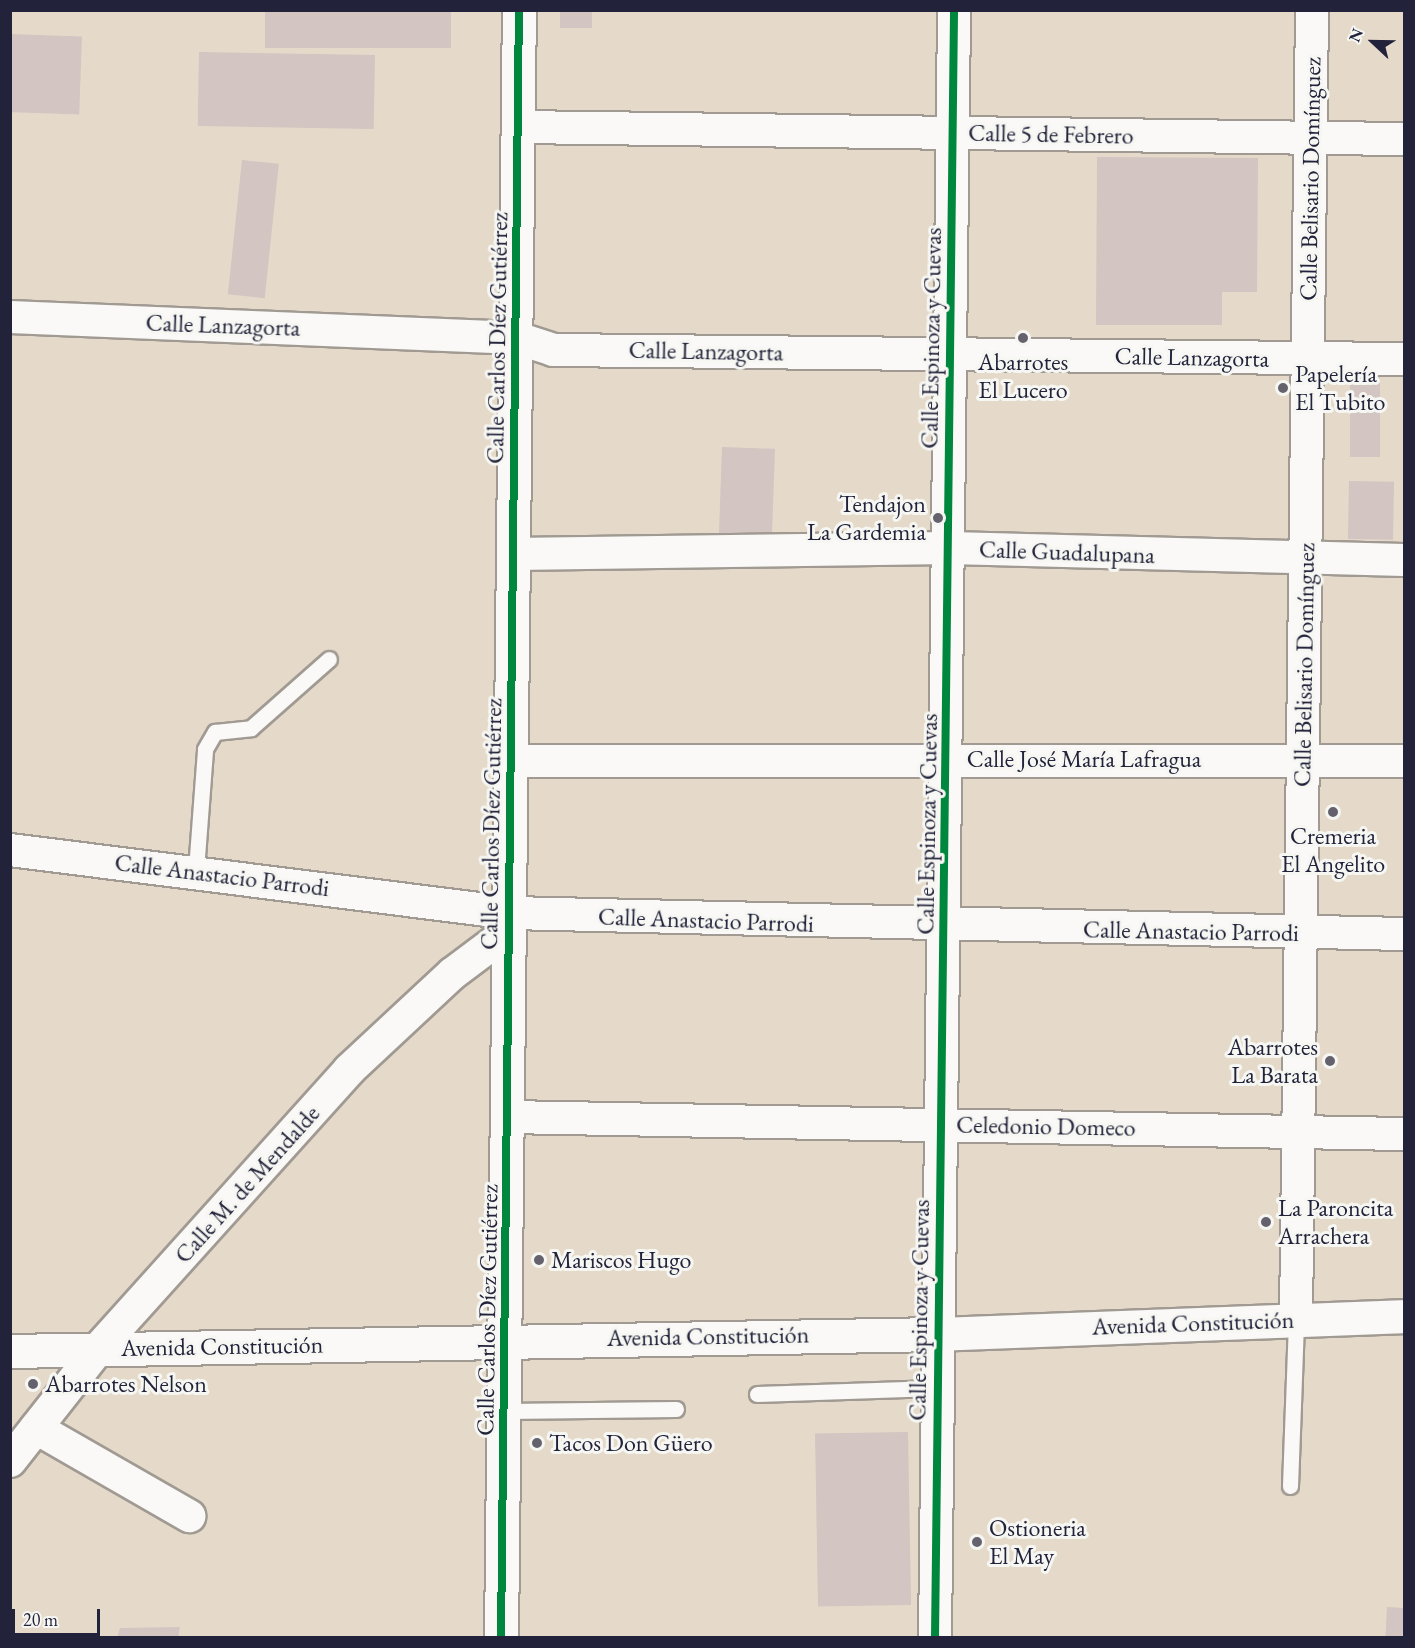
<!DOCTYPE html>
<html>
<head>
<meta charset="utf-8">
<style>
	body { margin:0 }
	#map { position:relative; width:1415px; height:1648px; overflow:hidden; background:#e5dac9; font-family:"EB Garamond",serif }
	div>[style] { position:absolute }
	.building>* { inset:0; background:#d2c5c2; transform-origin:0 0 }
	.roads { filter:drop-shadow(2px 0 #a09a93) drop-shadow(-2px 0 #a09a93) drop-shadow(0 2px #a09a93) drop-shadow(0 -2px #a09a93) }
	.lane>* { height:15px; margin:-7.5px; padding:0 7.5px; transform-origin:7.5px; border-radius:7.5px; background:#fbf9f7 }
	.street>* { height:32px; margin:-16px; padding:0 16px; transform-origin:16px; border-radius:16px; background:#fbf9f7 }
	.secondary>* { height:33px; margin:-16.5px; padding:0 16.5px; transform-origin:16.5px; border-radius:16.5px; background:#fbf9f7 }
	.cycleway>* { height:8px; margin:-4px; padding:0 4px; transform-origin:4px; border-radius:4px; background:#00873e }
	.dots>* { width:16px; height:16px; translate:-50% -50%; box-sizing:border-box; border:3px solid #f6f6f2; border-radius:50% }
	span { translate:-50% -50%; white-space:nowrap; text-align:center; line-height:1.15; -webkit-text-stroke:6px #f6f6f2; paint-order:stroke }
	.street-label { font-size:24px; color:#22223b }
	.poi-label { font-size:24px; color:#22223b }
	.left { translate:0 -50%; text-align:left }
	.right { translate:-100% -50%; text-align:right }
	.frame { position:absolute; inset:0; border:12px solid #22223b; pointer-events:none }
	.north { position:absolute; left:1343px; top:12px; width:60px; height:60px; -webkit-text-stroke:4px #f6f6f2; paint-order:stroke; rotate:292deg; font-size:16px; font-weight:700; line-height:24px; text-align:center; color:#22223b }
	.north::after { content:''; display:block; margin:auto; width:21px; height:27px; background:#22223b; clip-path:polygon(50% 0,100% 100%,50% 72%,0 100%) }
	.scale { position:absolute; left:12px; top:1609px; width:88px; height:27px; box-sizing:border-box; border:3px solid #22223b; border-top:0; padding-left:8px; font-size:18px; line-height:21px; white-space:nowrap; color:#22223b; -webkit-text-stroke:4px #f6f6f2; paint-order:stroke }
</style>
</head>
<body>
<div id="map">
	<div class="building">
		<i style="left:265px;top:10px;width:186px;height:38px"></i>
		<i style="left:560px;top:10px;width:32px;height:18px"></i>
		<i style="left:10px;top:34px;width:72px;height:78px;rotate:2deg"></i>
		<i style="left:199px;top:52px;width:176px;height:74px;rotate:1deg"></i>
		<i style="clip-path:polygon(1097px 157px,1258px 158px,1257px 292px,1222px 292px,1222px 325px,1096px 325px)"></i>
		<i style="left:242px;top:160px;width:37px;height:135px;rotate:6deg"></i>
		<i style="left:1350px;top:373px;width:30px;height:84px"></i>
		<i style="left:722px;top:447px;width:53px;height:89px;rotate:2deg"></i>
		<i style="left:1349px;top:481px;width:45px;height:58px;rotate:1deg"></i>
		<i style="left:908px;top:1432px;width:173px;height:93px;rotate:89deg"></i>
		<i style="left:1387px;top:1607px;width:17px;height:31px;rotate:3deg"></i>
		<i style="clip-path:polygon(180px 1627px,178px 1638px,117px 1638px,120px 1628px)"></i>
	</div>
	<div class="roads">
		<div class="lane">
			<i style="left:196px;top:870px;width:121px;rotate:-85.7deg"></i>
			<i style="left:205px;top:749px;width:20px;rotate:-60deg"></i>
			<i style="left:215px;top:732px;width:36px;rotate:-6deg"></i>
			<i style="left:251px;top:728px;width:104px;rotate:-41.5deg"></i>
			<i style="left:757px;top:1394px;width:179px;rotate:-1.9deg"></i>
			<i style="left:505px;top:1411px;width:171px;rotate:-0.7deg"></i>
			<i style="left:1290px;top:1486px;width:167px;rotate:-87.9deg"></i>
		</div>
		<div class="street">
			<i style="left:518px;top:127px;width:886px;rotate:0.78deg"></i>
			<i style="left:10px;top:317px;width:507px;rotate:2.37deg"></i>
			<i style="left:517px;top:338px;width:38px;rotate:18deg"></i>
			<i style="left:553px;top:350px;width:851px;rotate:0.61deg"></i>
			<i style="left:514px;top:554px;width:435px;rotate:-0.8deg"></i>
			<i style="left:949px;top:548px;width:455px;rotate:1.5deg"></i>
			<i style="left:512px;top:761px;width:892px"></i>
			<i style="left:10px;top:850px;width:505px;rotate:7.17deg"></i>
			<i style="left:511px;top:913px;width:893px;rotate:1.35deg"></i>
			<i style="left:508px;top:1117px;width:896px;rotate:1.09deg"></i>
			<i style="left:1296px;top:1319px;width:1309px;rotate:-89.3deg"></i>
			<i style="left:36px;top:1428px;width:177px;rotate:29.9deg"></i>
			<i style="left:10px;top:1461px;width:142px;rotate:-51.8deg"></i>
			<i style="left:98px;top:1349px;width:375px;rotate:-48deg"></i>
			<i style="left:349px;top:1070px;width:141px;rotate:-43deg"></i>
			<i style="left:452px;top:974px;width:70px;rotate:-36.9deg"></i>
			<i style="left:935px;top:1638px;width:1628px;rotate:-89.33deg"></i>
		</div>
		<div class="secondary">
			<i style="left:10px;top:1351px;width:927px;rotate:-1.05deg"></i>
			<i style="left:937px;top:1334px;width:467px;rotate:-2.2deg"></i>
			<i style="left:501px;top:1638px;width:1628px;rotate:-89.37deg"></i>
		</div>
	</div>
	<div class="cycleway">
		<i style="left:501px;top:1638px;width:1628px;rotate:-89.37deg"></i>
		<i style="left:935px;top:1638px;width:1628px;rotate:-89.33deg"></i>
	</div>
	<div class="dots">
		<i style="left:1023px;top:338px;background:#66626d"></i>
		<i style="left:1283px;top:388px;background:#66626d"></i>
		<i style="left:938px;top:518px;background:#66626d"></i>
		<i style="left:1333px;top:812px;background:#66626d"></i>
		<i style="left:1330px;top:1061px;background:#66626d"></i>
		<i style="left:1266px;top:1222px;background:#66626d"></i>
		<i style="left:539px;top:1260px;background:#66626d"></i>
		<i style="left:33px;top:1384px;background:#66626d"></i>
		<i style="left:537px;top:1443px;background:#66626d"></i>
		<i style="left:977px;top:1542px;background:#66626d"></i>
	</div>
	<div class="street-label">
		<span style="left:1051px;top:134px;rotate:1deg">Calle 5 de Febrero</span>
		<span style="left:1310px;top:179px;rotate:-89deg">Calle Belisario Domínguez</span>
		<span style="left:223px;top:325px;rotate:2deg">Calle Lanzagorta</span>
		<span style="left:497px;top:338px;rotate:-89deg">Calle Carlos Díez Gutiérrez</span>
		<span style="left:931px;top:338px;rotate:-89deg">Calle Espinoza y Cuevas</span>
		<span style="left:706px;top:351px;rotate:1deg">Calle Lanzagorta</span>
		<span style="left:1192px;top:357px;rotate:1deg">Calle Lanzagorta</span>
		<span style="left:1067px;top:552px;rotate:2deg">Calle Guadalupana</span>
		<span style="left:1304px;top:665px;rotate:-89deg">Calle Belisario Domínguez</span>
		<span style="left:1084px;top:759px">Calle José María Lafragua</span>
		<span style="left:491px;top:824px;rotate:-89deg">Calle Carlos Díez Gutiérrez</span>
		<span style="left:927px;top:824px;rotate:-89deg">Calle Espinoza y Cuevas</span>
		<span style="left:222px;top:875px;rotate:7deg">Calle Anastacio Parrodi</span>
		<span style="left:706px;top:920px;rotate:2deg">Calle Anastacio Parrodi</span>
		<span style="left:1191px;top:931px;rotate:1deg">Calle Anastacio Parrodi</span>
		<span style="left:1046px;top:1126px;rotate:1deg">Celedonio Domeco</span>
		<span style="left:247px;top:1184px;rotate:-48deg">Calle M. de Mendalde</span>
		<span style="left:487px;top:1310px;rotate:-89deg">Calle Carlos Díez Gutiérrez</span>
		<span style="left:919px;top:1310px;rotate:-89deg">Calle Espinoza y Cuevas</span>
		<span style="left:1193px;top:1323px;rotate:-2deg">Avenida Constitución</span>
		<span style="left:708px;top:1336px;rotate:-1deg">Avenida Constitución</span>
		<span style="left:222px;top:1346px;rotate:-1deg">Avenida Constitución</span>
	</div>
	<div class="poi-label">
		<span style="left:1023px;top:376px">Abarrotes<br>El Lucero</span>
		<span class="left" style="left:1295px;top:388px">Papelería<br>El Tubito</span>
		<span class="right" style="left:926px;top:518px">Tendajon<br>La Gardemia</span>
		<span style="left:1333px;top:850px">Cremeria<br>El Angelito</span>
		<span class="right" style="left:1318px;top:1061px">Abarrotes<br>La Barata</span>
		<span class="left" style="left:1278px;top:1222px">La Paroncita<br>Arrachera</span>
		<span class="left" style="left:551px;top:1260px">Mariscos Hugo</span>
		<span class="left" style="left:45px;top:1384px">Abarrotes Nelson</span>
		<span class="left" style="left:549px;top:1443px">Tacos Don Güero</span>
		<span class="left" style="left:989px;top:1542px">Ostioneria<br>El May</span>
	</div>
	<div class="frame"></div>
	<div class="north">N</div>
	<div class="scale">20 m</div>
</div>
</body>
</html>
